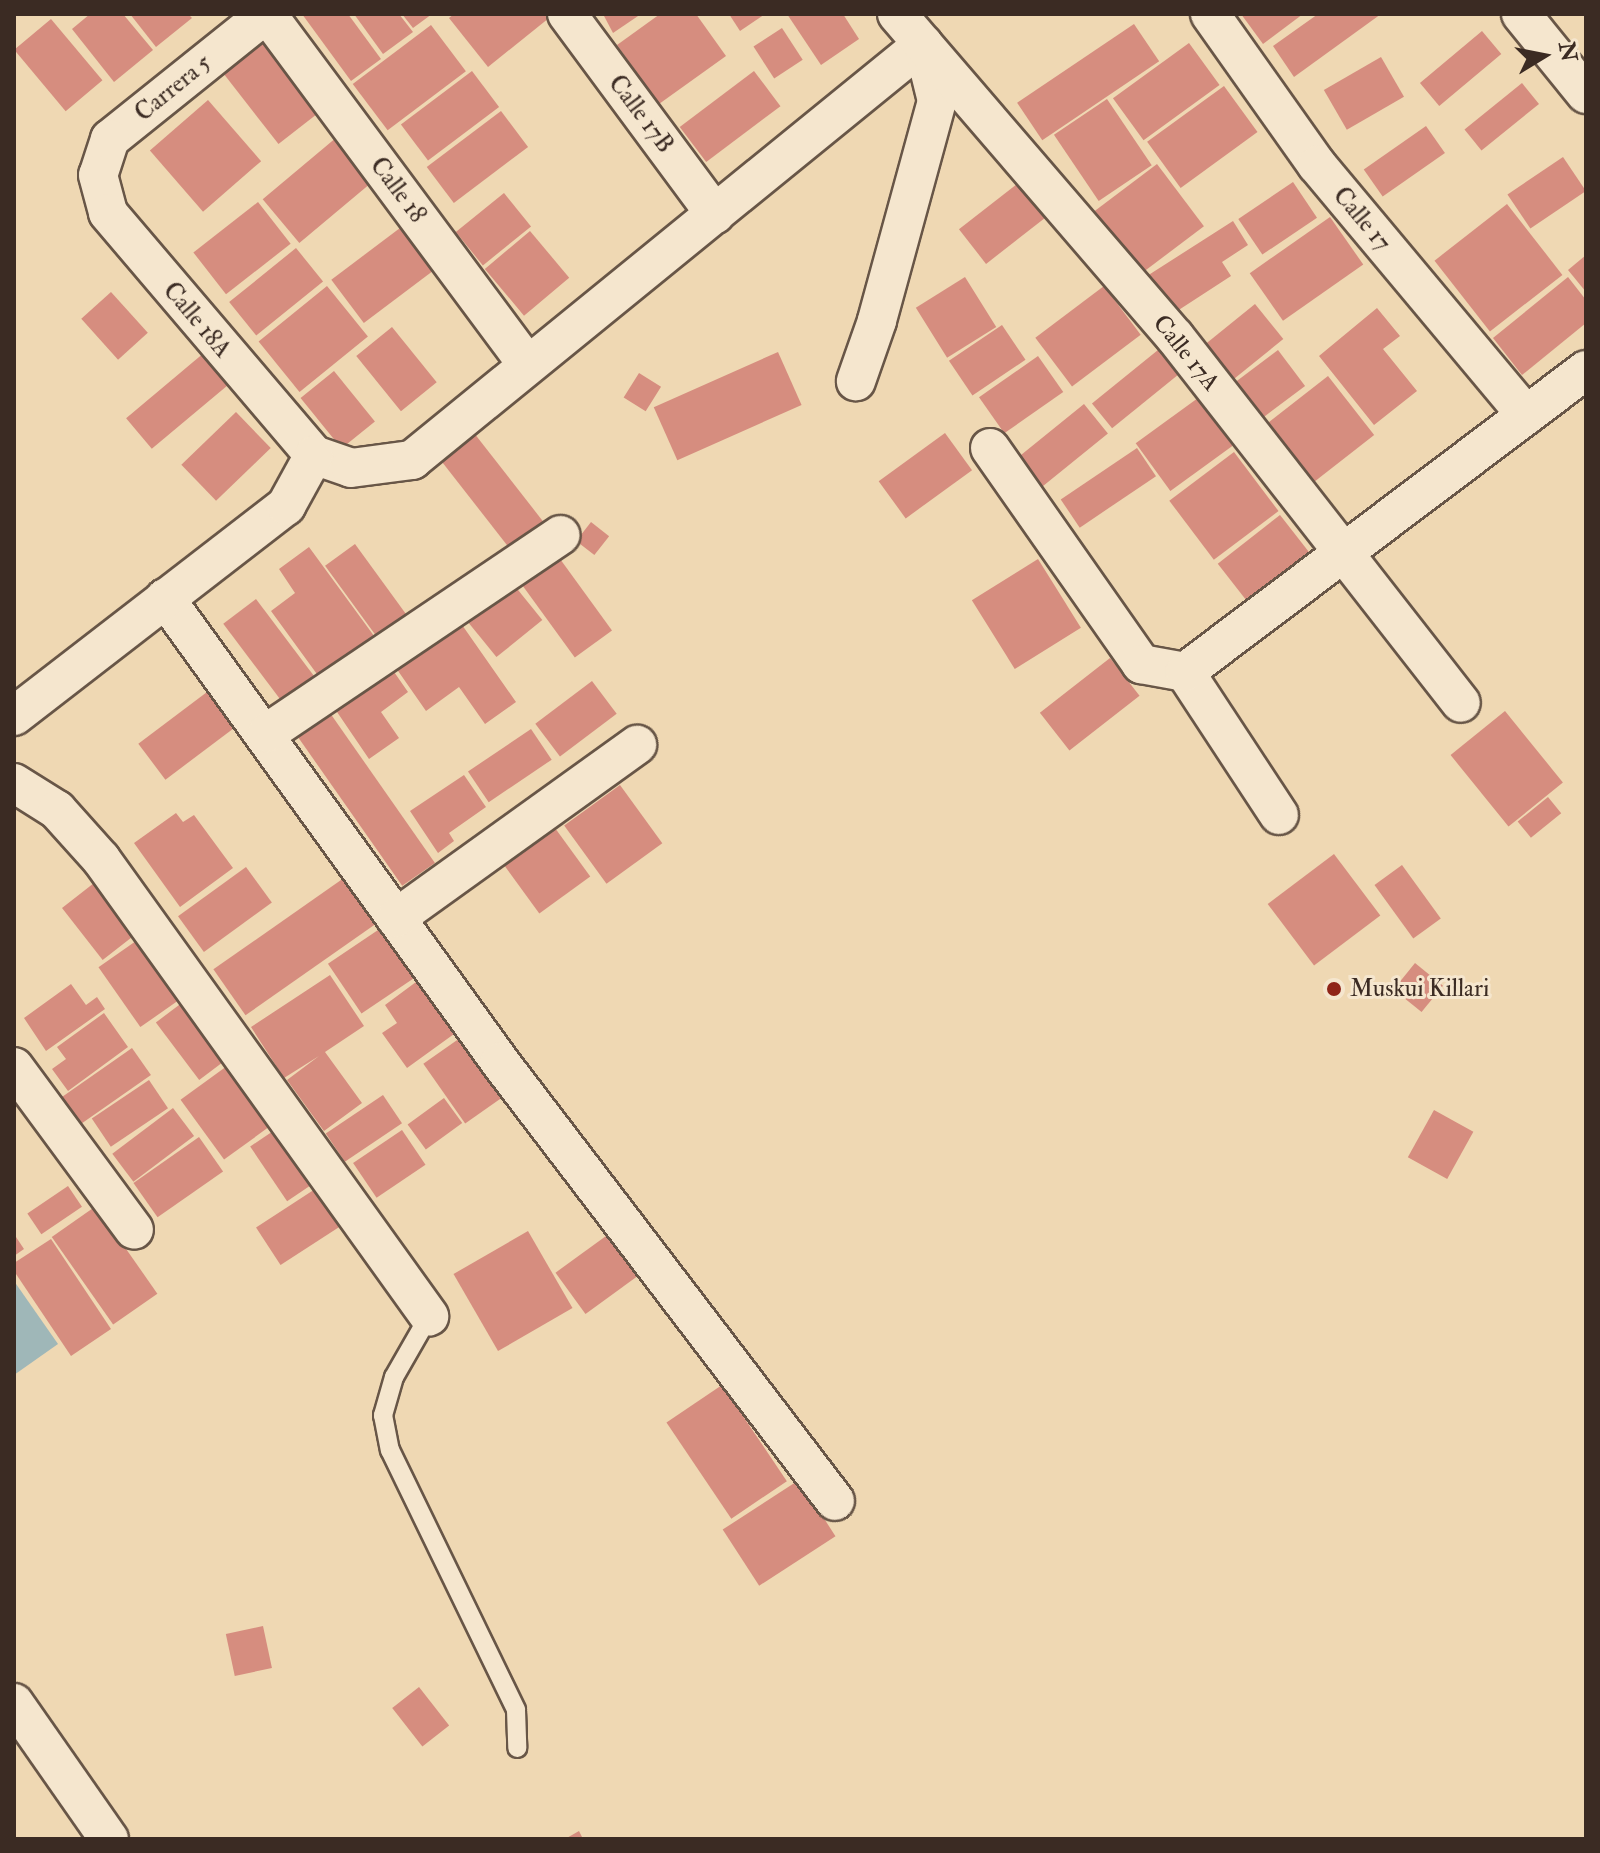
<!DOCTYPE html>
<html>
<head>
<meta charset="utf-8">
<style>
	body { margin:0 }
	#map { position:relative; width:1600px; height:1853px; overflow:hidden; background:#efd8b3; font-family:"IM FELL Double Pica",serif }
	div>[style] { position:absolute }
	.water>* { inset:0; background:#9fb7b8 }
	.building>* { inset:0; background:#d68d7f; transform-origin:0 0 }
	.roads { filter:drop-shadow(2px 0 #685647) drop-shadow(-2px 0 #685647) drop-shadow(0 2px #685647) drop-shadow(0 -2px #685647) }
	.service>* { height:18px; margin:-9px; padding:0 9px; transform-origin:9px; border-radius:9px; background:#f5e6ce }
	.minor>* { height:38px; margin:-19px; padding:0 19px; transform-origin:19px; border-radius:19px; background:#f5e6ce }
	.dots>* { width:22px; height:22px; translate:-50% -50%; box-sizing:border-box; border:4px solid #f5e6ce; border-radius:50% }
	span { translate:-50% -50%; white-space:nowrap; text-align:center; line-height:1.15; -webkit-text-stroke:6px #f5e6ce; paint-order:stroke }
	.street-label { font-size:24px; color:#3b2b23 }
	.poi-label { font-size:24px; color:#3b2b23 }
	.left { translate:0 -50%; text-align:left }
	.frame { position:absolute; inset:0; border:16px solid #3b2b23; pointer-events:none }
	.north { position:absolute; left:1504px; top:16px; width:80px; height:80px; -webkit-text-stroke:6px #f5e6ce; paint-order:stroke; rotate:80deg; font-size:22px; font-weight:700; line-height:32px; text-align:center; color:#3b2b23 }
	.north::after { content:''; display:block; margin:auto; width:28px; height:36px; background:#3b2b23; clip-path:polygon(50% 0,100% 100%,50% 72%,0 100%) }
</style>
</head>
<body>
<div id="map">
	<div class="water">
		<i style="clip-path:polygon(14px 1281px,58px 1344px,14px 1375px)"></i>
	</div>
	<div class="building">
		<i style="clip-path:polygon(90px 14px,123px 14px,153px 50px,114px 82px,72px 29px)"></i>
		<i style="clip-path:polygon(130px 14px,188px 14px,192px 18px,156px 47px)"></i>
		<i style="clip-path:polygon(302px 14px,348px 14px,381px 59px,351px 81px)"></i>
		<i style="clip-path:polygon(354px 14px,399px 14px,413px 32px,383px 54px)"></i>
		<i style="clip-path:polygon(402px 14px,432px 14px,413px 28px)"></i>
		<i style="clip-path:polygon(454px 14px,554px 14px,488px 67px,449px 18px)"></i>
		<i style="clip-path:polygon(603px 14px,641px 14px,613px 33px)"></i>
		<i style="clip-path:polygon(660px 14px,696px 14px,726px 56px,659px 104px,617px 45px)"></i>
		<i style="clip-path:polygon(729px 14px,765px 14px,740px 31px)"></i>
		<i style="clip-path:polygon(787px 14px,843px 14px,859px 39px,821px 65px)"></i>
		<i style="clip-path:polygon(1241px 14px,1303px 14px,1263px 44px)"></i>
		<i style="clip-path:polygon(1318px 14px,1381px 14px,1294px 77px,1273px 46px)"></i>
		<i style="left:51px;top:19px;width:80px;height:48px;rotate:50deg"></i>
		<i style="left:1134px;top:24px;width:45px;height:141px;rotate:56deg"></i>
		<i style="left:431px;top:25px;width:58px;height:98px;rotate:53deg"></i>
		<i style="left:782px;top:28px;width:38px;height:34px;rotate:57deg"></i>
		<i style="left:1482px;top:31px;width:30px;height:81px;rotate:50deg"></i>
		<i style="left:268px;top:38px;width:90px;height:57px;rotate:52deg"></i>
		<i style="left:1189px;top:43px;width:52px;height:94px;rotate:54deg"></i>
		<i style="left:1381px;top:57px;width:46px;height:66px;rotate:60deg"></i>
		<i style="left:472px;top:71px;width:45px;height:89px;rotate:53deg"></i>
		<i style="left:754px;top:71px;width:44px;height:93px;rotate:53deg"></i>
		<i style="left:1522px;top:83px;width:27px;height:74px;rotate:51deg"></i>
		<i style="left:1224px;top:86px;width:57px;height:95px;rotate:54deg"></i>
		<i style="left:1107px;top:99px;width:80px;height:64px;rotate:56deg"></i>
		<i style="left:208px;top:100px;width:81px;height:77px;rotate:49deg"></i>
		<i style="left:501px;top:111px;width:45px;height:93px;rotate:53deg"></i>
		<i style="left:1426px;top:126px;width:33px;height:76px;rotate:55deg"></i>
		<i style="left:337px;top:137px;width:57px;height:97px;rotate:50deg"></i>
		<i style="left:1563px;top:157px;width:41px;height:67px;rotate:56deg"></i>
		<i style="left:1157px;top:164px;width:78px;height:78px;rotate:53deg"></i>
		<i style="left:1022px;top:180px;width:44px;height:80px;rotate:52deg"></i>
		<i style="left:1293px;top:182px;width:43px;height:66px;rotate:56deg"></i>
		<i style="left:504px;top:193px;width:43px;height:62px;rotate:51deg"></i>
		<i style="left:258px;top:202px;width:53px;height:82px;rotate:52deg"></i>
		<i style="left:1507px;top:204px;width:90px;height:92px;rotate:52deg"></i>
		<i style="left:1330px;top:217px;width:58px;height:98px;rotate:55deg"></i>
		<i style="clip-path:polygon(1233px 221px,1248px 245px,1222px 262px,1231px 276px,1171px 315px,1147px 276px)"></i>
		<i style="left:400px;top:228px;width:54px;height:86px;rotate:53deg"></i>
		<i style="left:530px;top:231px;width:61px;height:59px;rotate:50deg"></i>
		<i style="left:296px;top:248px;width:43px;height:86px;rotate:51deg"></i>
		<i style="clip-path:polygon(1586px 255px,1586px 292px,1568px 270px)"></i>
		<i style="left:965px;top:277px;width:59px;height:58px;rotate:58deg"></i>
		<i style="clip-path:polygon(1568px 277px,1586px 300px,1586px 323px,1522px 375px,1493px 338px)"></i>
		<i style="left:327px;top:286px;width:65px;height:88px;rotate:51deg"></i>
		<i style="left:1104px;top:286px;width:61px;height:86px;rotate:53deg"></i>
		<i style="left:111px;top:292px;width:55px;height:40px;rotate:48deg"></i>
		<i style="left:1255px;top:304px;width:45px;height:66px;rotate:51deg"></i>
		<i style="clip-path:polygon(1377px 308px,1400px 336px,1383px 349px,1417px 391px,1374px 425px,1319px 356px)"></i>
		<i style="left:1002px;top:325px;width:42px;height:64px;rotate:56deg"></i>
		<i style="left:392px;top:327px;width:71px;height:46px;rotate:51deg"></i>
		<i style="left:1158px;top:350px;width:32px;height:85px;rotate:51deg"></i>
		<i style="left:1278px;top:350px;width:45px;height:57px;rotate:53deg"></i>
		<i style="left:205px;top:352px;width:40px;height:103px;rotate:50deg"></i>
		<i style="left:778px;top:352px;width:58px;height:136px;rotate:66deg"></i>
		<i style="left:1038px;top:356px;width:44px;height:72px;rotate:55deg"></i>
		<i style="left:334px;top:371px;width:65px;height:43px;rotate:51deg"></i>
		<i style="left:639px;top:373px;width:26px;height:29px;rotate:32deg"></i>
		<i style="left:1328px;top:376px;width:75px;height:80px;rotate:52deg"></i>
		<i style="left:1198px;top:398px;width:59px;height:77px;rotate:54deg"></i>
		<i style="left:1084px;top:404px;width:38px;height:87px;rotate:51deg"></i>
		<i style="left:236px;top:412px;width:50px;height:76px;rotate:46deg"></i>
		<i style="left:474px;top:433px;width:122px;height:43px;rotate:52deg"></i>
		<i style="left:945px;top:433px;width:46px;height:82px;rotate:54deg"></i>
		<i style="left:1137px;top:448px;width:34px;height:92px;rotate:56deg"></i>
		<i style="left:1234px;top:452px;width:74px;height:81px;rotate:53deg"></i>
		<i style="left:1280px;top:515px;width:53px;height:79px;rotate:52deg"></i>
		<i style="left:591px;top:522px;width:23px;height:24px;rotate:38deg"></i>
		<i style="left:355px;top:544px;width:91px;height:37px;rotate:54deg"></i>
		<i style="clip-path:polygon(309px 547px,377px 640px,322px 681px,271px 611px,295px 593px,279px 569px)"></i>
		<i style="left:555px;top:552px;width:97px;height:46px;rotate:54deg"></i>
		<i style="left:1038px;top:559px;width:81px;height:78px;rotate:58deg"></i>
		<i style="left:514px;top:585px;width:45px;height:59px;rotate:51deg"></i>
		<i style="left:256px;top:599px;width:107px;height:41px;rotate:53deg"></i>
		<i style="clip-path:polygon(460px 622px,516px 702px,485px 724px,459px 687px,426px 711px,396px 668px)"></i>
		<i style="left:1110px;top:658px;width:48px;height:89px;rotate:52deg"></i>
		<i style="clip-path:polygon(392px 669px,408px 692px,381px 712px,399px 738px,369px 759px,335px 709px)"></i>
		<i style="left:592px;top:681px;width:41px;height:71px;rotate:53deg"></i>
		<i style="left:215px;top:686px;width:45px;height:96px;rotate:53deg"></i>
		<i style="left:1505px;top:711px;width:92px;height:70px;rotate:51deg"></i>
		<i style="left:330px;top:713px;width:183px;height:40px;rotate:55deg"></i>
		<i style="left:531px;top:729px;width:37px;height:76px;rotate:56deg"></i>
		<i style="clip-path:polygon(464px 775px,486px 807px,449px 833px,454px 841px,438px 853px,410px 811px)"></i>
		<i style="left:620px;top:785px;width:72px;height:69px;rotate:54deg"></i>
		<i style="left:1548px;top:797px;width:21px;height:39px;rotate:51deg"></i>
		<i style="clip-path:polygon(176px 813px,183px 822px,194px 815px,233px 868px,180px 907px,134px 843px)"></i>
		<i style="left:555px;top:828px;width:60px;height:63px;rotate:54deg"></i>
		<i style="left:1334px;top:854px;width:77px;height:83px;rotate:53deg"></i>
		<i style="left:1402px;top:865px;width:66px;height:34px;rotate:54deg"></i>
		<i style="left:246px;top:867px;width:44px;height:84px;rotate:54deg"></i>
		<i style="left:351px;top:873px;width:56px;height:168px;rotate:55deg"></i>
		<i style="left:103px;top:876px;width:66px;height:52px;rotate:52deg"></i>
		<i style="left:381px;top:928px;width:60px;height:64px;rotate:56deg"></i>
		<i style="left:146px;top:934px;width:73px;height:58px;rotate:55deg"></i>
		<i style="left:1415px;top:963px;width:36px;height:34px;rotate:39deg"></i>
		<i style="clip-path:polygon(330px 975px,364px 1026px,325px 1052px,362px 1103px,324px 1131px,287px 1080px,319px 1056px,284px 1078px,251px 1027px)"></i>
		<i style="clip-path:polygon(416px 982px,454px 1034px,407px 1068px,382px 1033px,397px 1023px,385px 1005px)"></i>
		<i style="clip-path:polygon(71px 984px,86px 1005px,97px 997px,105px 1009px,46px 1051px,24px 1018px)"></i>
		<i style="left:191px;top:996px;width:72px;height:44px;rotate:53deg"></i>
		<i style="clip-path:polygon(104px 1013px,128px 1047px,68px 1091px,52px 1069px,66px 1059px,57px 1047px)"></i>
		<i style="left:470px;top:1031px;width:73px;height:57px;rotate:55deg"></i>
		<i style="left:132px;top:1048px;width:33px;height:89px;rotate:55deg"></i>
		<i style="left:238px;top:1058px;width:74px;height:71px;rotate:54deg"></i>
		<i style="left:149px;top:1080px;width:34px;height:69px;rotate:56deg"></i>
		<i style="left:383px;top:1095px;width:34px;height:69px;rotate:56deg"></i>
		<i style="left:444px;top:1098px;width:31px;height:45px;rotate:54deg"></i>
		<i style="left:173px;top:1108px;width:35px;height:76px;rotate:53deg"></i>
		<i style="left:1434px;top:1110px;width:45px;height:54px;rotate:29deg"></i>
		<i style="left:285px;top:1123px;width:66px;height:42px;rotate:56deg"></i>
		<i style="left:402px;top:1130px;width:42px;height:59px;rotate:56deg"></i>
		<i style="left:199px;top:1137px;width:42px;height:80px;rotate:55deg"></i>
		<i style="left:329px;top:1180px;width:45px;height:87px;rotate:57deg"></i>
		<i style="left:68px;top:1186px;width:25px;height:49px;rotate:56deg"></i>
		<i style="left:96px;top:1206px;width:107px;height:54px;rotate:55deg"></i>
		<i style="left:617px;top:1228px;width:51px;height:76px;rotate:54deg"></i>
		<i style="left:528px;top:1231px;width:89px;height:86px;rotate:60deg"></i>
		<i style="clip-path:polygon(14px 1234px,24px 1249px,14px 1256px)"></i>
		<i style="clip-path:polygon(51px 1239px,111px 1329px,71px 1356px,14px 1271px,14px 1263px)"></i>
		<i style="left:722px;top:1385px;width:116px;height:67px;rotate:56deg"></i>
		<i style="left:799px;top:1480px;width:67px;height:91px;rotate:57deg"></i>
		<i style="left:263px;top:1626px;width:43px;height:38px;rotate:78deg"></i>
		<i style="left:419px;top:1687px;width:49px;height:34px;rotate:52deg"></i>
		<i style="clip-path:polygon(579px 1831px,583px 1839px,565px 1839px)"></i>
	</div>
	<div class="roads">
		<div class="service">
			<i style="left:429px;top:1316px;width:70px;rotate:119.8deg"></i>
			<i style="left:394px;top:1377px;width:40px;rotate:106deg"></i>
			<i style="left:383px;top:1415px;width:36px;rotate:79deg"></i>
			<i style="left:390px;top:1450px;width:289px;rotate:64.1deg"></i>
			<i style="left:516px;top:1710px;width:38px;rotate:88deg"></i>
		</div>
		<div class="minor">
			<i style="left:266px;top:14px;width:200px;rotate:141.3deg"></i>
			<i style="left:110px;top:139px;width:38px;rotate:108deg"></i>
			<i style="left:98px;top:175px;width:39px;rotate:75deg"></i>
			<i style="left:108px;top:213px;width:318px;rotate:49.6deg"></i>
			<i style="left:314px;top:455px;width:39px;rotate:19deg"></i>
			<i style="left:351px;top:468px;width:62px;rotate:-7.5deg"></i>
			<i style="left:412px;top:460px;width:659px;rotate:-39.15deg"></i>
			<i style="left:923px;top:44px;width:59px;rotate:76.2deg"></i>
			<i style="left:937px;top:101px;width:228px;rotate:105.3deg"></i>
			<i style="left:877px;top:321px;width:64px;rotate:109.3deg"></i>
			<i style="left:267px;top:14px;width:437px;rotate:53.4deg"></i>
			<i style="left:567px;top:14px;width:249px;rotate:53.5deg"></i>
			<i style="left:897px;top:14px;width:426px;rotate:49.3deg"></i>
			<i style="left:1175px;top:337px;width:464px;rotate:52deg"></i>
			<i style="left:1210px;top:14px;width:185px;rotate:54.7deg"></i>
			<i style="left:1317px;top:165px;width:326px;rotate:50.1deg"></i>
			<i style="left:1521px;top:14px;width:103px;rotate:50.9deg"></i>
			<i style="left:990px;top:448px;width:264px;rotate:55deg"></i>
			<i style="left:1141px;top:664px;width:45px;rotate:10.3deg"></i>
			<i style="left:1185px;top:672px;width:171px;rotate:56.7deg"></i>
			<i style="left:165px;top:598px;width:572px;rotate:54.17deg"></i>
			<i style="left:500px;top:1062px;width:552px;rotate:52.65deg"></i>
			<i style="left:1185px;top:672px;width:502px;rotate:-36.98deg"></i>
			<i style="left:14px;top:716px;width:344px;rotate:-37.7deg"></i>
			<i style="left:286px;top:506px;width:58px;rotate:-61.2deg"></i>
			<i style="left:267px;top:733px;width:354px;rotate:-34deg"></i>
			<i style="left:14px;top:783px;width:51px;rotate:32.1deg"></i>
			<i style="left:57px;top:810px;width:66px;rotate:48.1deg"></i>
			<i style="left:101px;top:859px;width:563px;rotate:54.33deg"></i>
			<i style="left:396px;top:918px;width:297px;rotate:-35.7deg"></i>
			<i style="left:14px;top:1067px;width:202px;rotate:53.6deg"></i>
			<i style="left:14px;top:1703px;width:166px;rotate:55.1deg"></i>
		</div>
	</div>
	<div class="dots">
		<i style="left:1334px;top:989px;background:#8f2418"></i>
	</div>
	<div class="street-label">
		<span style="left:173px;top:88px;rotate:-39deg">Carrera 5</span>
		<span style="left:641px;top:114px;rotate:53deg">Calle 17B</span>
		<span style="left:398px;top:190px;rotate:53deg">Calle 18</span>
		<span style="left:1362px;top:219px;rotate:50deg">Calle 17</span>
		<span style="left:197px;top:320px;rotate:50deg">Calle 18A</span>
		<span style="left:1186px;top:353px;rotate:51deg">Calle 17A</span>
	</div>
	<div class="poi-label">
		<span class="left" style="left:1350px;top:989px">Muskui Killari</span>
	</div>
	<div class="frame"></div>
	<div class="north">N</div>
</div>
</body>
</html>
